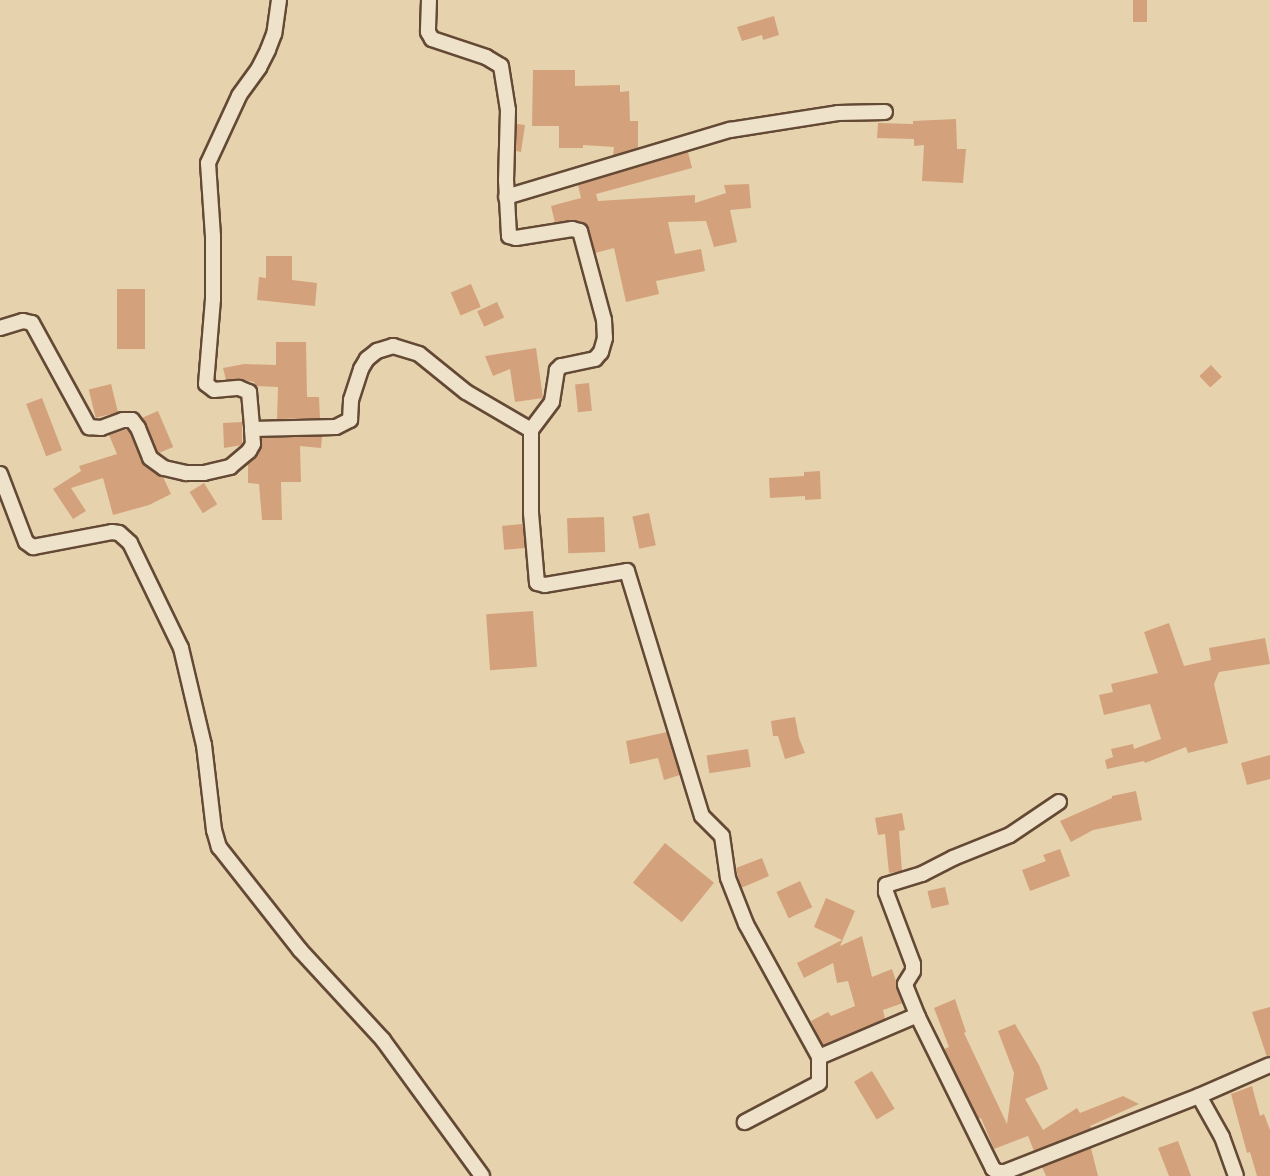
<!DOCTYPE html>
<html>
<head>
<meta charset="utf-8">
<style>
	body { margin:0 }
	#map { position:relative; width:1270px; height:1176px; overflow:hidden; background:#e6d3ae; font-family:"Old Standard TT",serif }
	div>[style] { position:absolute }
	.building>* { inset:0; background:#d3a27c; transform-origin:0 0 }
	.roads { filter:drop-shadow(2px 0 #644935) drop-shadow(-2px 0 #644935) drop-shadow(0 2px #644935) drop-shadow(0 -2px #644935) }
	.street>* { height:14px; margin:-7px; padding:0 7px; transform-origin:7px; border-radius:7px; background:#efe2ca }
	span { translate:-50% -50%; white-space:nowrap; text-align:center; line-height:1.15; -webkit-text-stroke:6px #efe2ca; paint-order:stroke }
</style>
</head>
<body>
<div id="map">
	<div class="building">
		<i style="left:1133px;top:0;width:14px;height:22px"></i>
		<i style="clip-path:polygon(774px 16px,779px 35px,763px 40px,762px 35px,742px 41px,737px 27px)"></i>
		<i style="clip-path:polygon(533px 70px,575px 70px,575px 86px,620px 85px,620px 92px,629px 91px,630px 121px,638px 121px,638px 148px,613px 156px,614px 147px,583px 145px,583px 148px,559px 148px,559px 126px,532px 126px)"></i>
		<i style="clip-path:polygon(956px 119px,957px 149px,966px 149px,963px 183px,922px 181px,924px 145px,914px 146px,914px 139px,877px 138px,878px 123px,913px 124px,913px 121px)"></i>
		<i style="clip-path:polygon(517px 124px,525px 125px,521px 152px,516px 151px)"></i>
		<i style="clip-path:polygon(688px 152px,692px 168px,596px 194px,598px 201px,695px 195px,695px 203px,726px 193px,724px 185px,749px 184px,751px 208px,730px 210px,737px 242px,714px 247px,706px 221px,668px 222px,675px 254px,701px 249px,705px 271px,656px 281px,659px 294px,626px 302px,614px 248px,595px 253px,587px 225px,574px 220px,555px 223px,551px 206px,581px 198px,578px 185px)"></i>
		<i style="clip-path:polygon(266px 256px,292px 256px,292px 280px,317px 283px,315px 306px,257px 300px,259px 277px,266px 278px)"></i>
		<i style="left:471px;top:284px;width:25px;height:22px;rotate:67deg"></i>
		<i style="left:117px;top:289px;width:28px;height:60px"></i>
		<i style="left:497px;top:302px;width:17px;height:22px;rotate:65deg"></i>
		<i style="clip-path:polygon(276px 342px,306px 342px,307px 397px,319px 397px,320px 418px,277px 419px,278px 387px,255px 386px,254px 382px,239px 379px,226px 380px,223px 368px,244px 364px,276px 365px)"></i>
		<i style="clip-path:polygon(536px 348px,543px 398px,515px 402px,510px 369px,493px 376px,485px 356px)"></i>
		<i style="left:1211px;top:365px;width:16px;height:16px;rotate:47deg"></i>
		<i style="left:589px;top:383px;width:28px;height:14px;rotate:84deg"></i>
		<i style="left:111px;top:384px;width:29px;height:23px;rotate:76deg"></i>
		<i style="left:42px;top:398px;width:56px;height:17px;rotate:69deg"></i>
		<i style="left:158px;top:411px;width:39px;height:17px;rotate:67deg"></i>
		<i style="clip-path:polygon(242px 422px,242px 445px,224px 448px,223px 423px)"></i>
		<i style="clip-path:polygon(128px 429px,142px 462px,163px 477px,171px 494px,149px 505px,113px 515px,103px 478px,71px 488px,86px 511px,73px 519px,53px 489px,81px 471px,79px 466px,117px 454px,109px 435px)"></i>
		<i style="clip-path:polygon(322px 436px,321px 448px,300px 446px,301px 482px,281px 482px,282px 520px,262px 520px,259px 484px,248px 483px,248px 463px,261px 448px,262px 438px)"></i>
		<i style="clip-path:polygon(820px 471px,821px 499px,805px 500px,805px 496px,770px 498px,769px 478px,804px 476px,804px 472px)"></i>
		<i style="left:204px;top:483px;width:25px;height:17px;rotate:58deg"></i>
		<i style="left:649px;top:513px;width:33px;height:17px;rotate:78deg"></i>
		<i style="left:604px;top:517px;width:35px;height:37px;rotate:88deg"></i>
		<i style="left:523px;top:524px;width:24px;height:21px;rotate:85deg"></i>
		<i style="left:533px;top:611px;width:56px;height:47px;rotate:86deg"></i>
		<i style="clip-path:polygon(1169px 623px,1184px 666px,1211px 660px,1209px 648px,1265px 638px,1270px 664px,1219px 672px,1214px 684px,1228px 743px,1188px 753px,1186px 747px,1145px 763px,1144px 761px,1107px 769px,1105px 760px,1113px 757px,1111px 749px,1133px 744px,1134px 749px,1161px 739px,1150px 704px,1104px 715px,1099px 695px,1113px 692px,1111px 684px,1158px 673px,1144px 632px)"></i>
		<i style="clip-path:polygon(795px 717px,799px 738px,805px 753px,785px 759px,778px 736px,773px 736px,771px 721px)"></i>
		<i style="clip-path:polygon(667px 732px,680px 775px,664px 780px,658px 758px,630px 764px,626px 741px)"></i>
		<i style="left:748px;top:749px;width:18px;height:42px;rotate:81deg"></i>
		<i style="clip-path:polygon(1270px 755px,1270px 779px,1247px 785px,1241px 763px)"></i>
		<i style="clip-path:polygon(1136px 791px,1142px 820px,1093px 830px,1071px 842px,1060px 821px,1112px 798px,1112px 796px)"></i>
		<i style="clip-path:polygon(902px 813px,905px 830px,899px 831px,902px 871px,889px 873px,885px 834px,878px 835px,875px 818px)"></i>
		<i style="left:665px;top:843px;width:63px;height:51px;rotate:39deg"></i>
		<i style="clip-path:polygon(1060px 849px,1070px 876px,1030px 891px,1022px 870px,1046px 861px,1043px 855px)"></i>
		<i style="clip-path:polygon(762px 858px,769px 876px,741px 888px,736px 868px)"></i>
		<i style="left:800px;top:881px;width:29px;height:26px;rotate:65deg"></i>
		<i style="left:945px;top:887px;width:18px;height:18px;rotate:77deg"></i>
		<i style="clip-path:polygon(826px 898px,855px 911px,840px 946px,862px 936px,872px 977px,892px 969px,903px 1003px,883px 1010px,885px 1019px,823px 1046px,811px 1021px,828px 1012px,831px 1016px,855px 1006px,848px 981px,837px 983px,833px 963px,804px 978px,797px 963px,842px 940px,814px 927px)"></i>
		<i style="clip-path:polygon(955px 999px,966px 1032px,964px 1033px,1007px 1124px,1014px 1073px,998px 1031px,1015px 1024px,1039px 1065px,1048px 1089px,1025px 1099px,1043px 1130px,1077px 1108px,1080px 1113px,1123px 1096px,1139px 1104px,1090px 1126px,1092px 1128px,1034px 1151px,1028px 1136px,994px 1149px,981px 1118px,978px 1119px,944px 1049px,949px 1047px,934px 1008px)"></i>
		<i style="clip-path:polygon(1270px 1007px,1270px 1056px,1267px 1057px,1252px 1012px)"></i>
		<i style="left:872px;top:1071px;width:44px;height:21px;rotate:59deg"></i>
		<i style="clip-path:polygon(1252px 1086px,1260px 1116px,1264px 1114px,1270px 1130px,1270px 1176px,1257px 1176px,1250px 1152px,1247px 1153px,1231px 1094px)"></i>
		<i style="clip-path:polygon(1178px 1141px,1191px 1176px,1169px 1176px,1158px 1148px)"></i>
		<i style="clip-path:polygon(1091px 1148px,1098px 1176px,1046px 1176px,1042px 1167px)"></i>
	</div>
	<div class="roads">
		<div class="street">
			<i style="left:279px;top:0;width:34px;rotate:98deg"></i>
			<i style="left:274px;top:34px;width:17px;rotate:111deg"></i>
			<i style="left:268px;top:50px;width:20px;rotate:117deg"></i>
			<i style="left:259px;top:68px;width:34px;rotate:126deg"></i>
			<i style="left:239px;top:96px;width:74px;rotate:114.8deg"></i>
			<i style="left:208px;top:163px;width:73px;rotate:86.1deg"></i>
			<i style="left:213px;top:236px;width:63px;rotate:90deg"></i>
			<i style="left:213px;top:299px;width:85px;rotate:94.7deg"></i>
			<i style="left:206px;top:384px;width:10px;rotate:37deg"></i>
			<i style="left:214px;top:390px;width:25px;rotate:-5deg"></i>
			<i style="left:239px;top:388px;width:11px;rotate:22deg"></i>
			<i style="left:249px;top:392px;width:37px;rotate:85deg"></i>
			<i style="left:252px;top:429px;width:84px;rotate:-1.4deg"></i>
			<i style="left:336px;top:427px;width:16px;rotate:-27deg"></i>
			<i style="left:350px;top:420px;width:20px;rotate:-87deg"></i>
			<i style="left:351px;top:400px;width:33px;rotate:-72deg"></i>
			<i style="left:361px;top:369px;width:12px;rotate:-59deg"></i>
			<i style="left:367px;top:359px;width:13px;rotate:-39deg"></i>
			<i style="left:377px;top:351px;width:17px;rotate:-17deg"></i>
			<i style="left:393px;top:346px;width:27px;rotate:17deg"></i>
			<i style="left:419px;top:354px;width:60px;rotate:39deg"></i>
			<i style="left:466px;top:392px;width:75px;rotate:30.3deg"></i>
			<i style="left:531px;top:430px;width:83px;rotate:90deg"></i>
			<i style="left:531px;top:513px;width:70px;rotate:85.1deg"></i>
			<i style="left:537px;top:583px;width:8px;rotate:14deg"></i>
			<i style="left:545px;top:585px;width:83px;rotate:-9.7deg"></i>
			<i style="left:627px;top:571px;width:256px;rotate:73deg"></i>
			<i style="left:702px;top:816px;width:28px;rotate:45deg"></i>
			<i style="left:722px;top:836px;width:42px;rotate:81.9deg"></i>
			<i style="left:728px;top:878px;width:49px;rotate:68.6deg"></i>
			<i style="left:746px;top:924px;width:152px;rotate:61.2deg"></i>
			<i style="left:819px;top:1057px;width:26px;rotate:90deg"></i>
			<i style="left:819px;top:1083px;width:84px;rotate:152.2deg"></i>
			<i style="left:429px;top:0;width:32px;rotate:92deg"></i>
			<i style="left:428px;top:32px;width:8px;rotate:60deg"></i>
			<i style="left:432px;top:39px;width:57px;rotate:18.4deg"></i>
			<i style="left:486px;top:57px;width:17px;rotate:31deg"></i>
			<i style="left:501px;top:66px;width:45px;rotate:81deg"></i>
			<i style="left:508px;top:110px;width:70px;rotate:91.6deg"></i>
			<i style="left:506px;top:180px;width:56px;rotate:86.9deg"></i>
			<i style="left:509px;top:236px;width:7px;rotate:16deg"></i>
			<i style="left:516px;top:238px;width:57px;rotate:-9.1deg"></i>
			<i style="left:572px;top:229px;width:8px;rotate:14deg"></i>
			<i style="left:580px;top:231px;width:92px;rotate:74.9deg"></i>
			<i style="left:604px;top:320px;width:18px;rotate:87deg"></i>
			<i style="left:605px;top:338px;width:15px;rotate:106deg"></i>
			<i style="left:601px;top:352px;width:9px;rotate:131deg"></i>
			<i style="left:595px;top:359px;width:35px;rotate:168deg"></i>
			<i style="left:561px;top:366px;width:6px;rotate:135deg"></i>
			<i style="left:557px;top:370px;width:32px;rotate:99deg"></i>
			<i style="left:552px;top:402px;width:35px;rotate:127deg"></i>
			<i style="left:506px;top:197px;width:234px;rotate:-16.7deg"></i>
			<i style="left:730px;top:130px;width:109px;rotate:-8.9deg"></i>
			<i style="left:838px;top:113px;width:47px;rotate:-1.2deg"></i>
			<i style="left:0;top:328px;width:24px;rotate:-17deg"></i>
			<i style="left:23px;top:321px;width:9px;rotate:13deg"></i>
			<i style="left:32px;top:323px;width:119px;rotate:61.3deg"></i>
			<i style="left:89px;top:427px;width:12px;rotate:5deg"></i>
			<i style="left:101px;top:428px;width:23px;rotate:-20deg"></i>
			<i style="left:123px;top:420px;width:9px"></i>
			<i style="left:132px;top:420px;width:10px;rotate:53deg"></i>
			<i style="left:138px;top:428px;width:32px;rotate:68deg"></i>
			<i style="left:150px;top:458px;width:17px;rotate:36deg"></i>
			<i style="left:164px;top:468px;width:23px;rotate:13deg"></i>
			<i style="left:186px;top:473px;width:18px"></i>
			<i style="left:204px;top:473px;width:27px;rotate:-13deg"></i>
			<i style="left:230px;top:467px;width:25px;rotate:-40deg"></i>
			<i style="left:249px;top:451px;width:8px;rotate:-60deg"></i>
			<i style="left:253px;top:444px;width:15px;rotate:-94deg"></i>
			<i style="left:0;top:474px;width:73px;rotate:69.1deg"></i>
			<i style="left:26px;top:542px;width:9px;rotate:36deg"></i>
			<i style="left:33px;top:547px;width:80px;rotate:-10.8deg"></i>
			<i style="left:112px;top:532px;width:7px;rotate:8deg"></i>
			<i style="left:119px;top:533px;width:15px;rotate:42deg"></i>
			<i style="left:130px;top:543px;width:117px;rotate:64.1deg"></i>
			<i style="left:181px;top:648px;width:100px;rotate:76.7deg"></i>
			<i style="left:204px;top:745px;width:86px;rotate:83.3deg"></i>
			<i style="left:214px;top:830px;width:18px;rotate:74deg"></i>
			<i style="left:219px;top:847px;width:131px;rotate:51.8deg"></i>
			<i style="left:300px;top:950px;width:122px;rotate:47.3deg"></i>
			<i style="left:383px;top:1040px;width:168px;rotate:53.9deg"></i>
			<i style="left:918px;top:1017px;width:35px;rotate:-112deg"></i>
			<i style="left:905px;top:984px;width:15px;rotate:-58deg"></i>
			<i style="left:913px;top:971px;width:7px;rotate:-90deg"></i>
			<i style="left:913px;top:964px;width:77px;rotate:-110.6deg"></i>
			<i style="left:886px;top:892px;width:7px;rotate:-90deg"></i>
			<i style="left:886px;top:885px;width:38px;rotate:-17deg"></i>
			<i style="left:922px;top:874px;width:35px;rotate:-27deg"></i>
			<i style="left:953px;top:858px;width:61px;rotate:-22deg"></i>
			<i style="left:1010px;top:835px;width:59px;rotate:-34deg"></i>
			<i style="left:819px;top:1057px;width:102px;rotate:-23.1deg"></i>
			<i style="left:913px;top:1017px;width:5px"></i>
			<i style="left:918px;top:1017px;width:169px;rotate:63.7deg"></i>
			<i style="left:993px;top:1169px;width:6px;rotate:31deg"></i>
			<i style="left:998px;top:1172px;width:7px"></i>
			<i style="left:1005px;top:1172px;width:208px;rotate:-21.4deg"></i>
			<i style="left:1199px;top:1096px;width:77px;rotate:-23.6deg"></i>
			<i style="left:1199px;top:1096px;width:47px;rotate:60.7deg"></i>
			<i style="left:1222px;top:1137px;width:41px;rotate:70.3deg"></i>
		</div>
	</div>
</div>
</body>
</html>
